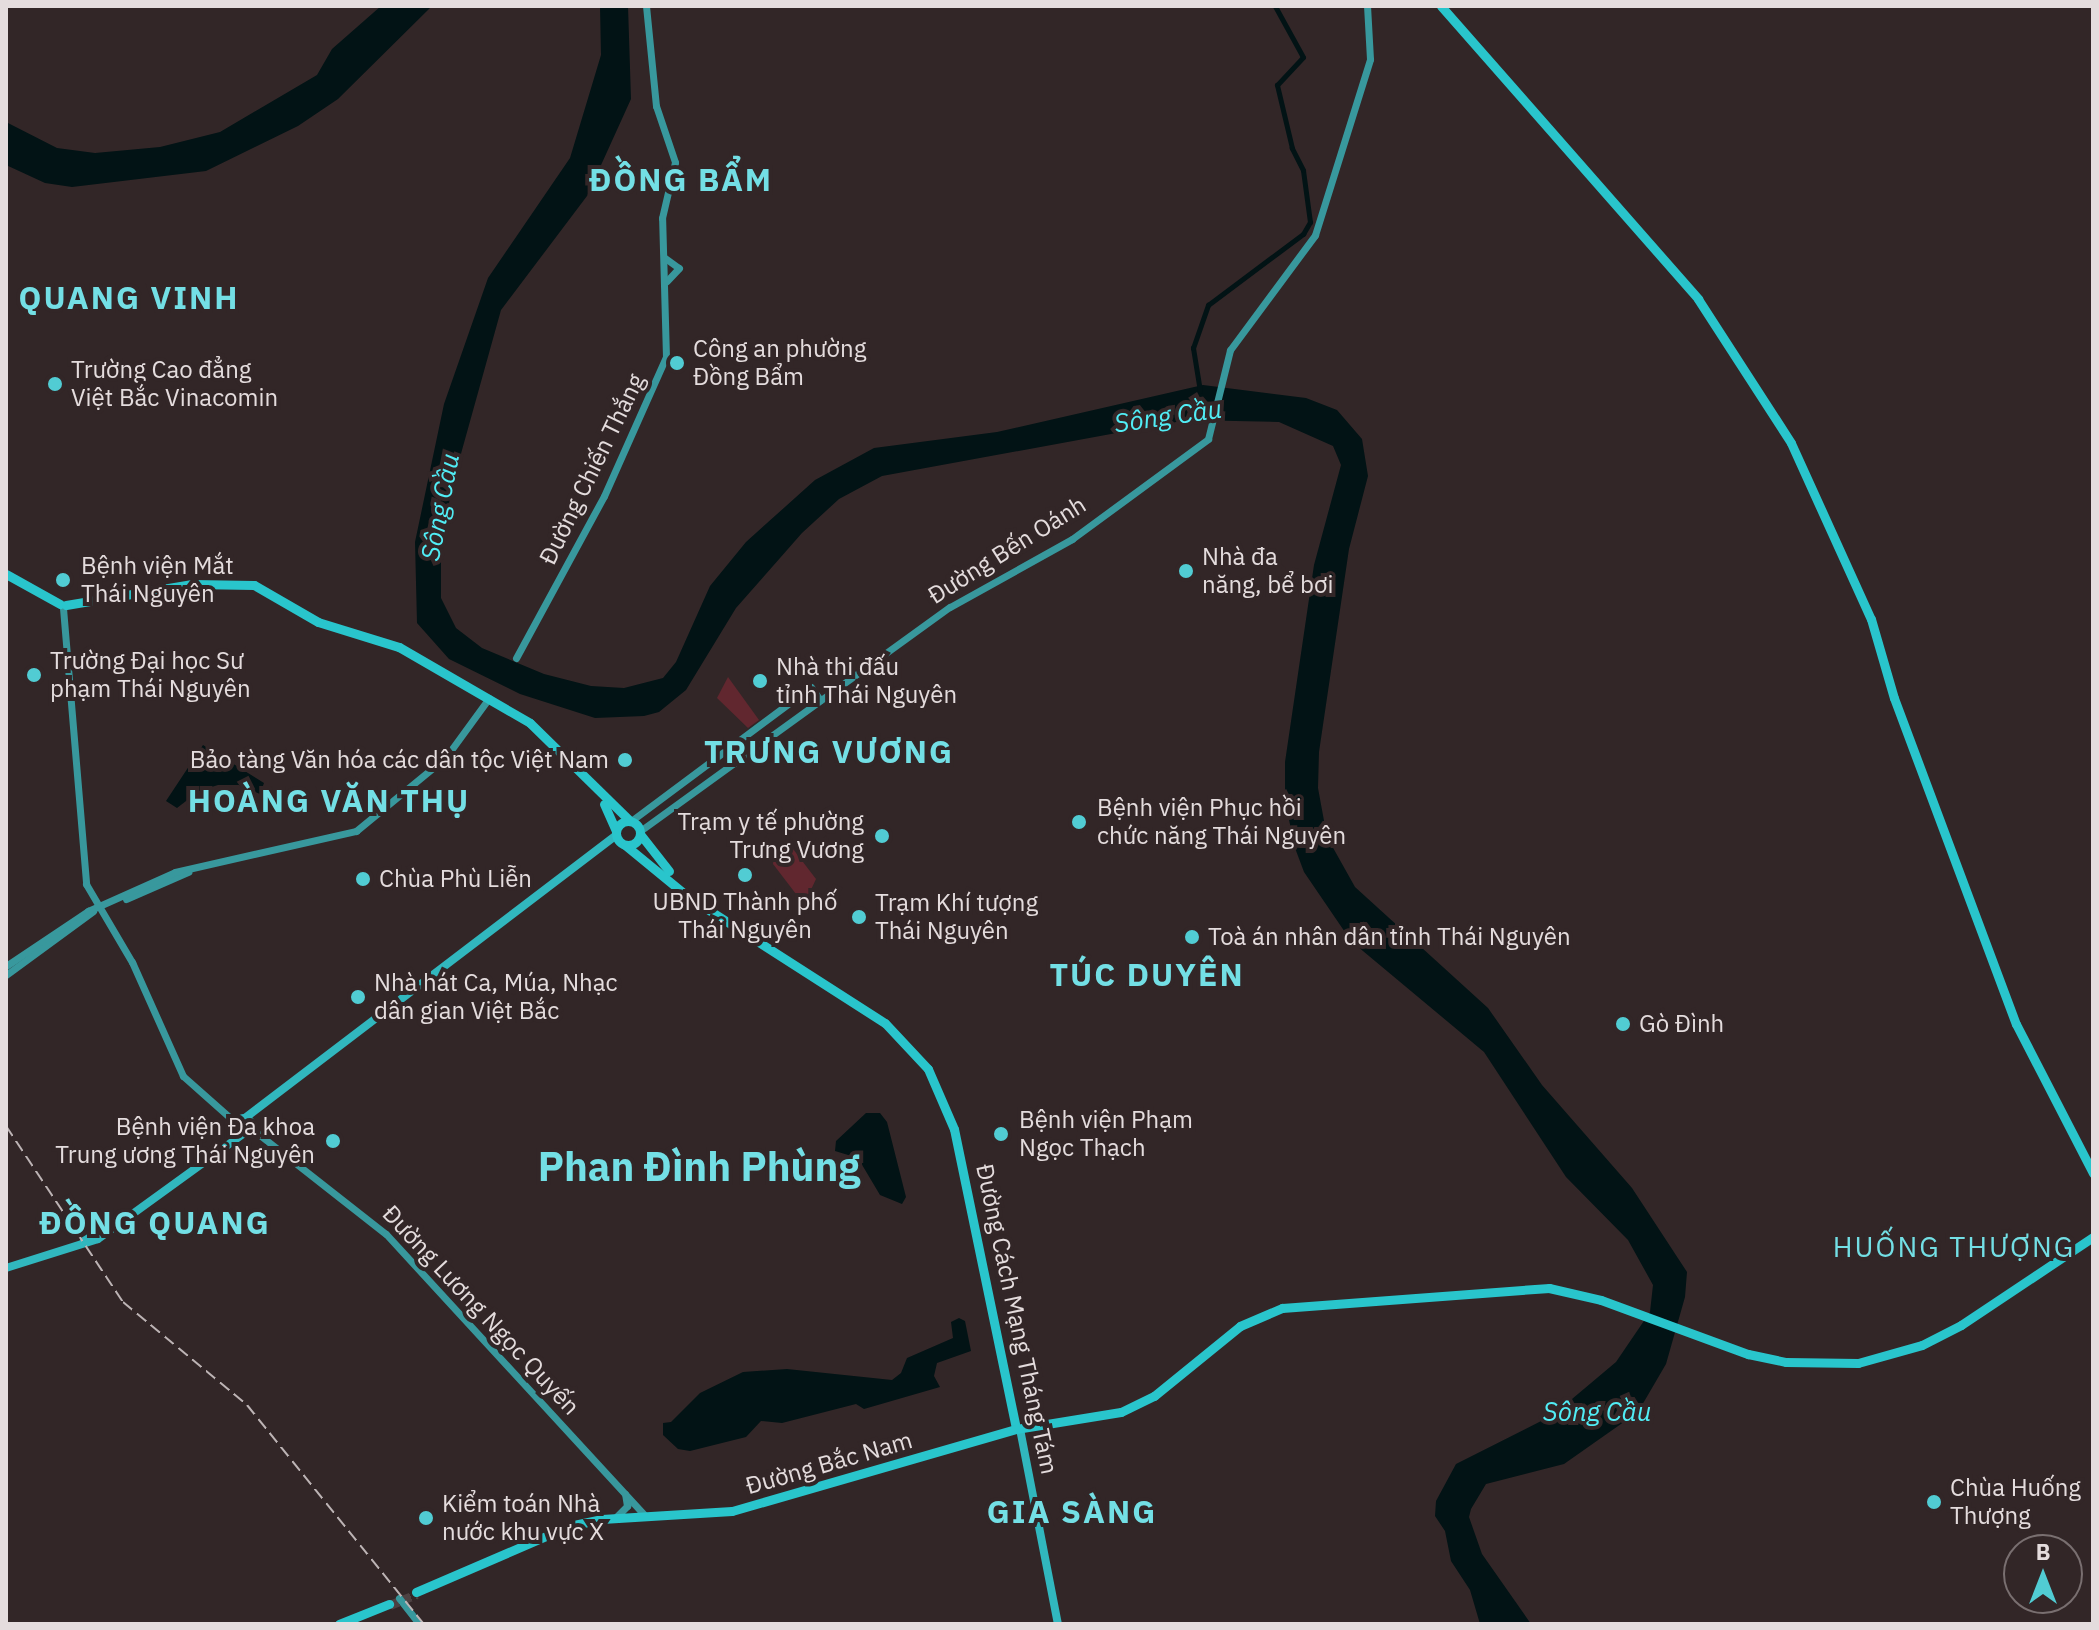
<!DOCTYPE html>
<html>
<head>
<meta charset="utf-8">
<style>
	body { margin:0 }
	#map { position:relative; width:2099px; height:1630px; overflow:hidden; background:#322627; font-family:"IBM Plex Sans",sans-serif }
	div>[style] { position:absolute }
	.green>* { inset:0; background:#61272f }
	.water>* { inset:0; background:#021315 }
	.river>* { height:5px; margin:-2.5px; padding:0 2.5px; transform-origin:2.5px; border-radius:2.5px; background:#021315 }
	.trunk-tunnel>* { height:9px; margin-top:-4.5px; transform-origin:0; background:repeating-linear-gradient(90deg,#4d4142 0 9px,transparent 0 13.5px) }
	.secondary>* { height:7px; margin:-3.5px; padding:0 3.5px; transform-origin:3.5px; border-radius:3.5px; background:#38989d }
	.primary>* { height:8px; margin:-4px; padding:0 4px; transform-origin:4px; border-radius:4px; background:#31b7be }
	.primary>.ring { margin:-4px; padding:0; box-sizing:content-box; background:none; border:8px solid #31b7be; border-radius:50% }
	.trunk>* { height:9px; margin:-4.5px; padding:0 4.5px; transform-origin:4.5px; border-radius:4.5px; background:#29c5cc }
	.trunk>.ring { margin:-4.5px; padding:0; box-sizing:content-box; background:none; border:9px solid #29c5cc; border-radius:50% }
	.rail>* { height:2px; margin-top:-1px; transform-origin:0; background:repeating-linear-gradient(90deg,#bdb4b5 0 12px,transparent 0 18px) }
	.dots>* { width:22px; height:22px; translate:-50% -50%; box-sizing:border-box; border:4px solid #322627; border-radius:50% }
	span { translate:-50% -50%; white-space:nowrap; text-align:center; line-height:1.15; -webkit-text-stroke:8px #322627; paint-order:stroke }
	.poi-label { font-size:24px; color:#e4dcdd }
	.left { translate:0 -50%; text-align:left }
	.right { translate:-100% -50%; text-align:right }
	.street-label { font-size:24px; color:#e4dcdd }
	.water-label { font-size:26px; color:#51edf5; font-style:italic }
	.quarter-label { font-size:28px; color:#73dfe5; letter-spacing:2px }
	.district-label { font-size:32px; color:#73dfe5; font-weight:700; letter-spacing:2px }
	.town-label { font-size:40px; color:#73dfe5; font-weight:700 }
	.frame { position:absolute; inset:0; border:8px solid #e4dcdd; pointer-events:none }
	.north { position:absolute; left:2003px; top:1534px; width:80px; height:80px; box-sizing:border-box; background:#322627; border:2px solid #796f70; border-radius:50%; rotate:0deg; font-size:22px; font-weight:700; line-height:32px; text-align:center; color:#e4dcdd }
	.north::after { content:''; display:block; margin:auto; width:28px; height:36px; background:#51ccd3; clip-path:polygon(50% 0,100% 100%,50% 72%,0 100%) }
</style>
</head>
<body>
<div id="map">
	<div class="green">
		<i style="clip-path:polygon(728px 677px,759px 720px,748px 728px,717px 698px)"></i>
		<i style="clip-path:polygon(785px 848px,793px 849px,816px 879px,809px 894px,796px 894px,773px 864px,774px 856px)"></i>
	</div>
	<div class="water">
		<i style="clip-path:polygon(381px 6px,432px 6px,338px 99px,298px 126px,206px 171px,72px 187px,45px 183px,6px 165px,6px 122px,57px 148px,95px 153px,160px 147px,220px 132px,317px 75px,332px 49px)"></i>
		<i style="clip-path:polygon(600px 6px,628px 6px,631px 99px,587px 196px,501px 310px,452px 486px,441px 548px,441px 598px,456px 628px,482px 648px,544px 674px,591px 686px,624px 688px,663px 678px,676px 662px,710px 586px,746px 542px,815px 480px,874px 448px,997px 432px,1203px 385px,1306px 398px,1337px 410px,1362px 439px,1368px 476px,1349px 549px,1319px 752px,1318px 788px,1327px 837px,1355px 887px,1488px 1008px,1542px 1085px,1632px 1188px,1687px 1272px,1685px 1297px,1666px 1364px,1638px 1412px,1564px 1464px,1486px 1484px,1471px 1509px,1469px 1517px,1482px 1554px,1531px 1624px,1480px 1624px,1470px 1590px,1451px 1561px,1445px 1531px,1435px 1516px,1436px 1501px,1456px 1464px,1553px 1415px,1616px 1362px,1650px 1312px,1653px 1285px,1628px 1240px,1566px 1177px,1484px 1052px,1351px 941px,1304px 872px,1295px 848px,1285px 801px,1285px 762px,1314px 565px,1341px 465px,1333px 446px,1279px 422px,1187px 420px,882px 476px,839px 499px,802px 533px,736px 608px,686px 690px,659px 712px,644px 716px,595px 718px,520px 694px,449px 659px,417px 623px,415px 542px,444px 404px,488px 278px,570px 158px,601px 55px)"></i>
		<i style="clip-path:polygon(203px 745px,264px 783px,260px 794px,239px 785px,218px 785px,199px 791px,177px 808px,166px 801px)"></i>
		<i style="clip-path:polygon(866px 1113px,880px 1113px,887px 1122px,906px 1197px,902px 1204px,880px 1195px,858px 1158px,835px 1151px,836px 1141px)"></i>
		<i style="clip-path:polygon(959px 1318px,965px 1321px,971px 1351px,937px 1363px,934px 1376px,940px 1387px,864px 1409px,856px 1404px,782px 1423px,761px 1421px,746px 1437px,690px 1451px,678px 1449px,663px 1435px,663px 1423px,671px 1422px,700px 1393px,743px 1372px,787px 1369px,892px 1380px,901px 1373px,907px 1358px,953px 1338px,951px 1322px)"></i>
	</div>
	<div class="river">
		<i style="left:1200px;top:391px;width:44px;rotate:-99.2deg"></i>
		<i style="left:1193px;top:348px;width:46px;rotate:-70.8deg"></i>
		<i style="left:1208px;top:305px;width:119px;rotate:-36.8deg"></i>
		<i style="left:1303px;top:234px;width:14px;rotate:-60deg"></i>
		<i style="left:1310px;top:222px;width:52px;rotate:-97.7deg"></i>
		<i style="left:1303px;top:170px;width:25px;rotate:-117deg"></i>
		<i style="left:1292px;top:148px;width:65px;rotate:-103.4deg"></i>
		<i style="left:1277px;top:85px;width:38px;rotate:-47deg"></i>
		<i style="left:1303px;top:57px;width:58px;rotate:-118.8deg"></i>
	</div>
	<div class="trunk-tunnel">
		<i style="left:390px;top:1605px;width:29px;rotate:-22deg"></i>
	</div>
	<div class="secondary">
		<i style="left:665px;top:258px;width:17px;rotate:36deg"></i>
		<i style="left:679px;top:268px;width:18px;rotate:133deg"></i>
		<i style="left:63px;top:608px;width:277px;rotate:85.2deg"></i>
		<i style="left:86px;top:884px;width:91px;rotate:59.5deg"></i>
		<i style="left:132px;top:962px;width:125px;rotate:65.9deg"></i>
		<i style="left:183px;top:1076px;width:71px;rotate:41.6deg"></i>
		<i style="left:516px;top:658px;width:184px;rotate:-61.5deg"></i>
		<i style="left:604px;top:496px;width:152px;rotate:-66deg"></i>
		<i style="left:666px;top:357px;width:139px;rotate:-91.6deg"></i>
		<i style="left:662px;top:218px;width:57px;rotate:-76.9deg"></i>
		<i style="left:675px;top:162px;width:59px;rotate:-108.7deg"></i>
		<i style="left:656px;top:106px;width:100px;rotate:-95.7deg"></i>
		<i style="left:631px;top:821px;width:224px;rotate:-36.7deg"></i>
		<i style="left:811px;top:687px;width:16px;rotate:55deg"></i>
		<i style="left:640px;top:831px;width:382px;rotate:-35.9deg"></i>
		<i style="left:950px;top:607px;width:140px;rotate:-29.1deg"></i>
		<i style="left:1072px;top:539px;width:169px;rotate:-36.3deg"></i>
		<i style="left:1208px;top:439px;width:92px;rotate:-76.1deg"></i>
		<i style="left:1230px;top:350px;width:143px;rotate:-53.5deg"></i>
		<i style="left:1315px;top:235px;width:184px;rotate:-72.6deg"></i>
		<i style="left:1370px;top:59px;width:53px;rotate:-93.2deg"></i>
		<i style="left:126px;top:899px;width:68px;rotate:-23.5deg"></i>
		<i style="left:6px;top:966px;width:99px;rotate:-33.9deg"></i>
		<i style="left:88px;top:911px;width:95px;rotate:-24.1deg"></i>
		<i style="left:175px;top:872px;width:186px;rotate:-12.8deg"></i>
		<i style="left:356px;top:831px;width:117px;rotate:-39.4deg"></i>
		<i style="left:446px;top:757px;width:73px;rotate:-53.9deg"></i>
		<i style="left:6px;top:975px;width:108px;rotate:-36.3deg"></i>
		<i style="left:252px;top:1129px;width:170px;rotate:38.1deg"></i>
		<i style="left:386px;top:1234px;width:383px;rotate:47.4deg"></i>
		<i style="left:616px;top:1517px;width:16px;rotate:-45deg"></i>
		<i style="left:627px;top:1506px;width:12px;rotate:-99deg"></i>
		<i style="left:399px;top:1598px;width:33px;rotate:52deg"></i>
	</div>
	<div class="primary">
		<i class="ring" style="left:236px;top:1118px;width:8px;height:8px"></i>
		<i style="left:245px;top:1118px;width:467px;rotate:-37.3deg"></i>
		<i style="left:84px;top:1241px;width:42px;rotate:-31.4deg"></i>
		<i style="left:6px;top:1268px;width:96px;rotate:-17.5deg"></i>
		<i style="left:98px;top:1239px;width:179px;rotate:-35.9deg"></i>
		<i style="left:1020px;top:1429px;width:199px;rotate:79deg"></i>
	</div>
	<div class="trunk">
		<i style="left:1441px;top:6px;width:390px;rotate:48.7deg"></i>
		<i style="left:1698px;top:299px;width:171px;rotate:57.1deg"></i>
		<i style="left:1791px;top:443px;width:193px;rotate:65.6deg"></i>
		<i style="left:1871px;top:619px;width:82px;rotate:73.8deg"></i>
		<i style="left:1894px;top:698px;width:348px;rotate:69.5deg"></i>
		<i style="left:2016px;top:1024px;width:168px;rotate:62.7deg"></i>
		<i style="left:6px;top:574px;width:62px;rotate:29.1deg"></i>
		<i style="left:66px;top:605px;width:128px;rotate:-9.5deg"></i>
		<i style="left:192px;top:584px;width:62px;rotate:0.9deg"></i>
		<i style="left:254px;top:585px;width:74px;rotate:30deg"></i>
		<i style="left:318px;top:622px;width:85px;rotate:17.2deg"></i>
		<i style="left:399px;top:647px;width:151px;rotate:30.1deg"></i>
		<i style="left:530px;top:723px;width:139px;rotate:44.4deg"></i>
		<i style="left:604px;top:804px;width:30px;rotate:66deg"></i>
		<i class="ring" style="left:616px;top:821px;width:15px;height:15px"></i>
		<i style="left:640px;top:834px;width:47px;rotate:51.9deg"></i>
		<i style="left:625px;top:845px;width:80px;rotate:39.4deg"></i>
		<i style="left:687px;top:896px;width:235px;rotate:32.7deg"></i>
		<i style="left:885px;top:1023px;width:63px;rotate:46.9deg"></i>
		<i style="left:928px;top:1069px;width:65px;rotate:66.6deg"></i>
		<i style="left:954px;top:1129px;width:306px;rotate:78.3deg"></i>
		<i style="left:416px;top:1592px;width:167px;rotate:-23.3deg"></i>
		<i style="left:569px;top:1526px;width:34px;rotate:-12deg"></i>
		<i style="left:602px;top:1519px;width:130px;rotate:-3.5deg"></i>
		<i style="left:732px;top:1511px;width:296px;rotate:-16.1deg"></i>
		<i style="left:1016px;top:1429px;width:106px;rotate:-9.2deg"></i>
		<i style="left:1121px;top:1412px;width:37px;rotate:-26deg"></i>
		<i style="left:1154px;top:1396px;width:111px;rotate:-39.1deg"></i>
		<i style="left:1240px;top:1326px;width:46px;rotate:-23.2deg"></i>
		<i style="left:1282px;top:1308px;width:268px;rotate:-4.3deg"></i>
		<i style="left:1549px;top:1288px;width:53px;rotate:13deg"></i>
		<i style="left:1601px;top:1300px;width:157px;rotate:20.2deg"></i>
		<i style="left:1748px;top:1354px;width:39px;rotate:12deg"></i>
		<i style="left:1786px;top:1362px;width:72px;rotate:0.8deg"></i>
		<i style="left:1858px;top:1363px;width:66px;rotate:-15.7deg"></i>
		<i style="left:1922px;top:1345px;width:44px;rotate:-27.1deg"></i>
		<i style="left:1961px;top:1325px;width:159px;rotate:-33.7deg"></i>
		<i style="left:339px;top:1624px;width:54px;rotate:-21.8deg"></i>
	</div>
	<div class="rail">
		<i style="left:6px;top:1126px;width:211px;rotate:56.4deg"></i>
		<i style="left:123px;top:1302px;width:161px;rotate:39.7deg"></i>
		<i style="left:247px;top:1405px;width:282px;rotate:51.1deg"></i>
	</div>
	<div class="dots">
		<i style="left:677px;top:363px;background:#51ccd3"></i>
		<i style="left:55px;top:384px;background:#51ccd3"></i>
		<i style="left:1186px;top:571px;background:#51ccd3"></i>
		<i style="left:63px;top:580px;background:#51ccd3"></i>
		<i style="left:34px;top:675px;background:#51ccd3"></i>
		<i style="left:760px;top:681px;background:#51ccd3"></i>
		<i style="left:625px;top:760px;background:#51ccd3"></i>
		<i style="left:1079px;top:822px;background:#51ccd3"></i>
		<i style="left:882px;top:836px;background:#51ccd3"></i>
		<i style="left:745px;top:875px;background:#51ccd3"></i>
		<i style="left:363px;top:879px;background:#51ccd3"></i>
		<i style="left:859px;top:917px;background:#51ccd3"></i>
		<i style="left:1192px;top:937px;background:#51ccd3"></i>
		<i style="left:358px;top:997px;background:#51ccd3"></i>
		<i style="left:1623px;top:1024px;background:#51ccd3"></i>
		<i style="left:1001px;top:1134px;background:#51ccd3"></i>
		<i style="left:333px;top:1141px;background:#51ccd3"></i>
		<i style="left:1934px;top:1502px;background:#51ccd3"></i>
		<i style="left:426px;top:1518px;background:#51ccd3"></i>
	</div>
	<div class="poi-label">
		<span class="left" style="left:693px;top:363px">Công an phường<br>Đồng Bẩm</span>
		<span class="left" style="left:71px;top:384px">Trường Cao đẳng<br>Việt Bắc Vinacomin</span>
		<span class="left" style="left:1202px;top:571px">Nhà đa<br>năng, bể bơi</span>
		<span class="left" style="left:81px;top:580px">Bệnh viện Mắt<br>Thái Nguyên</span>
		<span class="left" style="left:50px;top:675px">Trường Đại học Sư<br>phạm Thái Nguyên</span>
		<span class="left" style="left:776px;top:681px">Nhà thi đấu<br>tỉnh Thái Nguyên</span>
		<span class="right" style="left:609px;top:760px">Bảo tàng Văn hóa các dân tộc Việt Nam</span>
		<span class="left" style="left:1097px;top:822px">Bệnh viện Phục hồi<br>chức năng Thái Nguyên</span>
		<span class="right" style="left:864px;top:836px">Trạm y tế phường<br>Trưng Vương</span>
		<span class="left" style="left:379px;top:879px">Chùa Phù Liễn</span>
		<span style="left:745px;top:916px">UBND Thành phố<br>Thái Nguyên</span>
		<span class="left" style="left:875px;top:917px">Trạm Khí tượng<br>Thái Nguyên</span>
		<span class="left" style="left:1208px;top:937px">Toà án nhân dân tỉnh Thái Nguyên</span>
		<span class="left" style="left:374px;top:997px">Nhà hát Ca, Múa, Nhạc<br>dân gian Việt Bắc</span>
		<span class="left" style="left:1639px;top:1024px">Gò Đình</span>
		<span class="left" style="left:1019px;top:1134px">Bệnh viện Phạm<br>Ngọc Thạch</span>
		<span class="right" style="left:315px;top:1141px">Bệnh viện Đa khoa<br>Trung ương Thái Nguyên</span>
		<span class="left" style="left:1950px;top:1502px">Chùa Huống<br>Thượng</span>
		<span class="left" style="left:442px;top:1518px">Kiểm toán Nhà<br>nước khu vực X</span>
	</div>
	<div class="street-label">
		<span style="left:592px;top:469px;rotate:-64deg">Đường Chiến Thắng</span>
		<span style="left:1007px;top:550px;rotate:-32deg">Đường Bến Oánh</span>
		<span style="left:481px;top:1310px;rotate:47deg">Đường Lương Ngọc Quyến</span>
		<span style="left:1017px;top:1319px;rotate:78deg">Đường Cách Mạng Tháng Tám</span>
		<span style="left:829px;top:1463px;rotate:-16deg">Đường Bắc Nam</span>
	</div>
	<div class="water-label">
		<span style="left:1168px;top:416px;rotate:-8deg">Sông Cầu</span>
		<span style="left:440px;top:507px;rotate:-79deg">Sông Cầu</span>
		<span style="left:1597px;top:1412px">Sông Cầu</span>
	</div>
	<div class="quarter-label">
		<span style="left:1954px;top:1247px">HUỐNG THƯỢNG</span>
	</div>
	<div class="district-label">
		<span style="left:681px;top:179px">ĐỒNG BẨM</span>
		<span style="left:129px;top:297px">QUANG VINH</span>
		<span style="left:829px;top:751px">TRƯNG VƯƠNG</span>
		<span style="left:329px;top:800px">HOÀNG VĂN THỤ</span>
		<span style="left:1147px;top:974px">TÚC DUYÊN</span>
		<span style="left:155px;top:1222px">ĐỒNG QUANG</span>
		<span style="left:1072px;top:1511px">GIA SÀNG</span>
	</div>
	<div class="town-label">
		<span style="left:699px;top:1166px">Phan Đình Phùng</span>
	</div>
	<div class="frame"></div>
	<div class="north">B</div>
</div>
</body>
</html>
